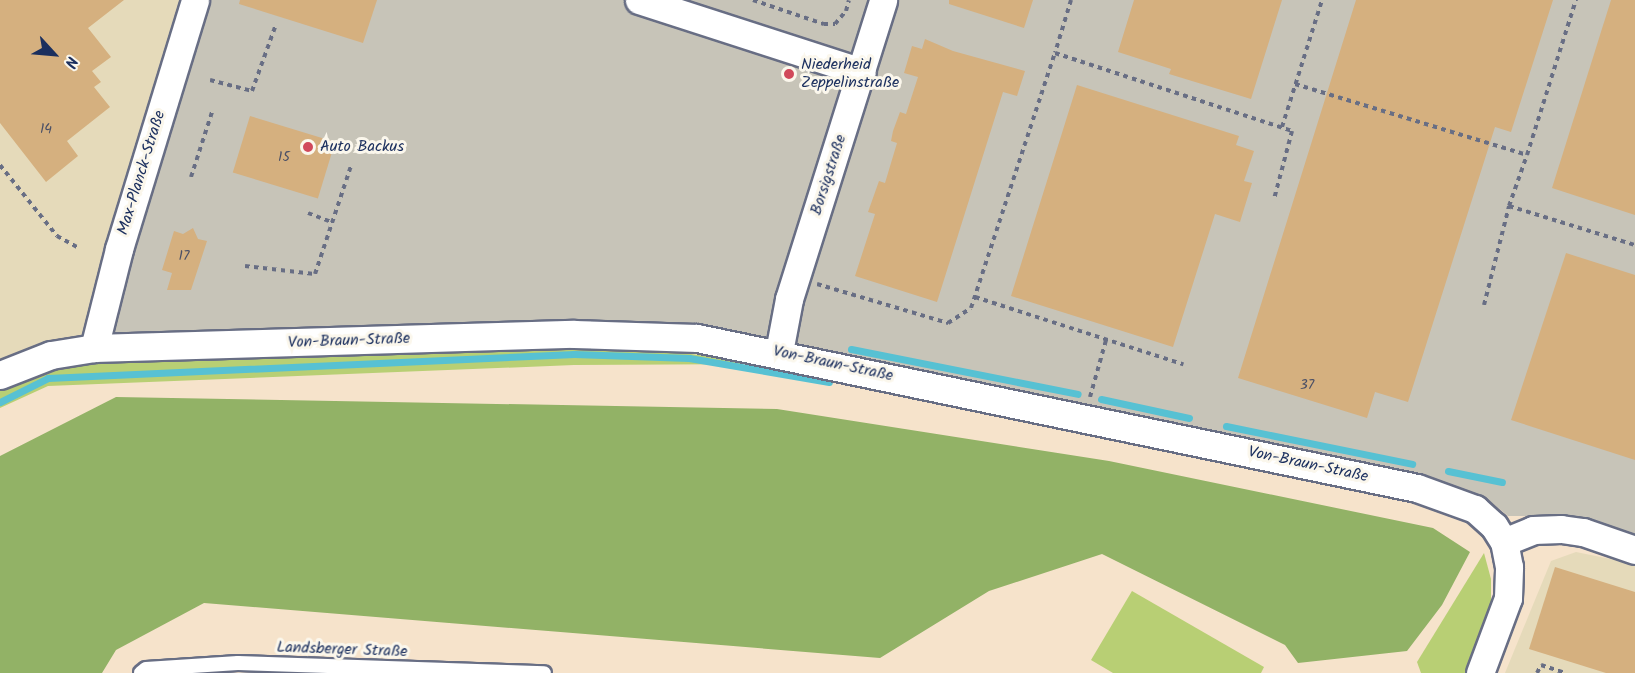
<!DOCTYPE html>
<html>
<head>
<meta charset="utf-8">
<style>
	body { margin:0 }
	#map { position:relative; width:1635px; height:673px; overflow:hidden; background:#f6e3cb; font-family:Kalam,sans-serif }
	div>[style] { position:absolute }
	.built>* { inset:0; background:#e5daba }
	.industrial>* { inset:0; background:#c7c4b8 }
	.green>* { inset:0; background:#b8cf74 }
	.forest>* { inset:0; background:#92b266 }
	.stream>* { height:7px; margin:-3.5px; padding:0 3.5px; transform-origin:3.5px; border-radius:3.5px; background:#57c1d3 }
	.building>* { inset:0; background:#d5b07f; transform-origin:0 0 }
	.path>* { height:4px; margin-top:-2px; transform-origin:0; background:repeating-linear-gradient(90deg,#686e84 0 4.5px,transparent 0 9px) }
	.roads { filter:drop-shadow(2px 0 #686e84) drop-shadow(-2px 0 #686e84) drop-shadow(0 2px #686e84) drop-shadow(0 -2px #686e84) }
	.lane>* { height:14px; margin:-7px; padding:0 7px; transform-origin:7px; border-radius:7px; background:#fff }
	.street>* { height:27px; margin:-13.5px; padding:0 13.5px; transform-origin:13.5px; border-radius:13.5px; background:#fff }
	.dots>* { width:16px; height:16px; translate:-50% -50%; box-sizing:border-box; border:3px solid #fbf7ec; border-radius:50% }
	span { translate:-50% -50%; white-space:nowrap; text-align:center; line-height:1.15; -webkit-text-stroke:6px #fbf7ec; paint-order:stroke }
	.number-label { font-size:14px; color:#4a4f66 }
	.number-label span { -webkit-text-stroke-width:0 }
	.poi-label { font-size:16px; color:#1b2f5e }
	.left { translate:0 -50%; text-align:left }
	.street-label { font-size:16px; color:#1b2f5e }
	.north { position:absolute; left:24px; top:24px; width:60px; height:60px; -webkit-text-stroke:4px #fbf7ec; paint-order:stroke; rotate:116deg; font-size:16px; font-weight:700; line-height:24px; text-align:center; color:#1b2f5e }
	.north::after { content:''; display:block; margin:auto; width:21px; height:27px; background:#1b2f5e; clip-path:polygon(50% 0,100% 100%,50% 72%,0 100%) }
</style>
</head>
<body>
<div id="map">
	<div class="built">
		<i style="clip-path:polygon(0 0,210px 0,127px 257px,114px 336px,0 363px)"></i>
		<i style="clip-path:polygon(1576px 552px,1635px 564px,1635px 673px,1505px 673px,1551px 561px)"></i>
	</div>
	<div class="industrial">
		<i style="clip-path:polygon(210px 0,1635px 0,1635px 537px,1557px 516px,1508px 516px,1484px 496px,1365px 463px,809px 354px,114px 336px,127px 257px)"></i>
	</div>
	<div class="green">
		<i style="clip-path:polygon(487px 347px,645px 348px,768px 364px,574px 365px,48px 386px,0 408px,0 389px,30px 375px,114px 360px)"></i>
		<i style="clip-path:polygon(1484px 553px,1491px 579px,1491px 611px,1468px 673px,1421px 673px,1417px 662px)"></i>
		<i style="clip-path:polygon(1132px 591px,1264px 667px,1261px 673px,1113px 673px,1091px 660px)"></i>
	</div>
	<div class="forest">
		<i style="clip-path:polygon(116px 397px,777px 409px,1109px 461px,1433px 528px,1470px 552px,1442px 605px,1407px 651px,1298px 663px,1285px 645px,1102px 554px,989px 591px,880px 658px,204px 603px,116px 650px,102px 673px,0 673px,0 456px)"></i>
	</div>
	<div class="stream">
		<i style="left:851px;top:349px;width:231px;rotate:11.2deg"></i>
		<i style="left:1101px;top:399px;width:90px;rotate:12.2deg"></i>
		<i style="left:0;top:402px;width:54px;rotate:-26.6deg"></i>
		<i style="left:48px;top:378px;width:527px;rotate:-2.61deg"></i>
		<i style="left:574px;top:354px;width:115px;rotate:2deg"></i>
		<i style="left:689px;top:358px;width:142px;rotate:9.7deg"></i>
		<i style="left:1226px;top:426px;width:190px;rotate:11.5deg"></i>
		<i style="left:1448px;top:471px;width:55px;rotate:11.5deg"></i>
	</div>
	<div class="building">
		<i style="clip-path:polygon(0 0,124px 0,88px 28px,111px 57px,92px 71px,101px 82px,94px 87px,110px 107px,67px 141px,78px 156px,46px 182px,0 123px)"></i>
		<i style="clip-path:polygon(240px 0,377px 0,363px 43px,239px 4px)"></i>
		<i style="clip-path:polygon(949px 0,1033px 0,1024px 28px,949px 4px)"></i>
		<i style="clip-path:polygon(1134px 0,1282px 0,1251px 99px,1169px 74px,1171px 69px,1118px 52px)"></i>
		<i style="clip-path:polygon(1356px 0,1553px 0,1511px 132px,1495px 127px,1408px 402px,1375px 392px,1367px 418px,1238px 378px)"></i>
		<i style="clip-path:polygon(1611px 0,1635px 0,1635px 215px,1552px 188px)"></i>
		<i style="clip-path:polygon(925px 39px,953px 51px,1025px 71px,1017px 96px,1003px 92px,937px 302px,855px 276px,875px 214px,868px 212px,879px 181px,885px 183px,897px 143px,891px 141px,893px 131px,900px 112px,906px 114px,918px 77px,904px 73px,912px 46px,922px 49px)"></i>
		<i style="clip-path:polygon(1077px 85px,1239px 136px,1236px 145px,1254px 151px,1244px 181px,1252px 183px,1240px 222px,1215px 214px,1173px 347px,1011px 296px)"></i>
		<i style="left:250px;top:116px;width:89px;height:59px;rotate:17deg"></i>
		<i style="clip-path:polygon(193px 228px,198px 239px,207px 241px,191px 290px,167px 290px,172px 273px,162px 270px,174px 231px,183px 234px)"></i>
		<i style="clip-path:polygon(1566px 253px,1635px 275px,1635px 460px,1511px 420px)"></i>
		<i style="clip-path:polygon(1555px 567px,1635px 592px,1635px 673px,1606px 673px,1529px 649px)"></i>
	</div>
	<div class="path">
		<i style="left:753px;top:0;width:75px;rotate:18.7deg"></i>
		<i style="left:824px;top:24px;width:11px"></i>
		<i style="left:835px;top:24px;width:17px;rotate:-50deg"></i>
		<i style="left:846px;top:11px;width:11px;rotate:-75deg"></i>
		<i style="left:1071px;top:0;width:55px;rotate:106.8deg"></i>
		<i style="left:1055px;top:53px;width:250px;rotate:18.2deg"></i>
		<i style="left:1292px;top:131px;width:70px;rotate:104.8deg"></i>
		<i style="left:210px;top:80px;width:43px;rotate:14.7deg"></i>
		<i style="left:252px;top:91px;width:68px;rotate:-70.2deg"></i>
		<i style="left:1295px;top:84px;width:243px;rotate:17deg"></i>
		<i style="left:1527px;top:155px;width:163px;rotate:-72.5deg"></i>
		<i style="left:1282px;top:127px;width:133px;rotate:-72.5deg"></i>
		<i style="left:0;top:165px;width:91px;rotate:51.2deg"></i>
		<i style="left:57px;top:236px;width:26px;rotate:29deg"></i>
		<i style="left:191px;top:177px;width:68px;rotate:-72.1deg"></i>
		<i style="left:1509px;top:206px;width:54px;rotate:-70.6deg"></i>
		<i style="left:308px;top:213px;width:26px;rotate:21deg"></i>
		<i style="left:245px;top:266px;width:70px;rotate:6.5deg"></i>
		<i style="left:315px;top:274px;width:114px;rotate:-71.6deg"></i>
		<i style="left:817px;top:284px;width:137px;rotate:16.6deg"></i>
		<i style="left:948px;top:323px;width:27px;rotate:-33deg"></i>
		<i style="left:971px;top:308px;width:268px;rotate:-71.8deg"></i>
		<i style="left:975px;top:297px;width:219px;rotate:17.9deg"></i>
		<i style="left:1484px;top:305px;width:102px;rotate:-75.8deg"></i>
		<i style="left:1509px;top:206px;width:132px;rotate:17.2deg"></i>
		<i style="left:1090px;top:397px;width:59px;rotate:-74.3deg"></i>
		<i style="left:1537px;top:673px;width:9px;rotate:-63deg"></i>
		<i style="left:1541px;top:665px;width:26px;rotate:18deg"></i>
	</div>
	<div class="roads">
		<div class="lane">
			<i style="left:141px;top:673px;width:6px;rotate:-39deg"></i>
			<i style="left:146px;top:669px;width:92px;rotate:-3.7deg"></i>
			<i style="left:238px;top:663px;width:306px;rotate:1.9deg"></i>
		</div>
		<div class="street">
			<i style="left:639px;top:0;width:234px;rotate:17.9deg"></i>
			<i style="left:94px;top:348px;width:102px;rotate:-75.8deg"></i>
			<i style="left:119px;top:249px;width:260px;rotate:-73deg"></i>
			<i style="left:779px;top:352px;width:54px;rotate:-79.3deg"></i>
			<i style="left:789px;top:299px;width:313px;rotate:-72.5deg"></i>
			<i style="left:0;top:375px;width:55px;rotate:-21.4deg"></i>
			<i style="left:51px;top:355px;width:44px;rotate:-9.2deg"></i>
			<i style="left:94px;top:348px;width:480px;rotate:-1.7deg"></i>
			<i style="left:574px;top:334px;width:123px;rotate:1.9deg"></i>
			<i style="left:697px;top:338px;width:735px;rotate:11.77deg"></i>
			<i style="left:1417px;top:488px;width:62px;rotate:19.9deg"></i>
			<i style="left:1475px;top:509px;width:25px;rotate:42deg"></i>
			<i style="left:1494px;top:526px;width:19px;rotate:58deg"></i>
			<i style="left:1504px;top:542px;width:31px;rotate:-22deg"></i>
			<i style="left:1533px;top:530px;width:28px;rotate:-2deg"></i>
			<i style="left:1561px;top:529px;width:22px;rotate:8deg"></i>
			<i style="left:1583px;top:532px;width:55px;rotate:19.1deg"></i>
			<i style="left:1480px;top:673px;width:80px;rotate:-69.5deg"></i>
			<i style="left:1508px;top:598px;width:31px;rotate:-88deg"></i>
			<i style="left:1509px;top:567px;width:25px;rotate:-101deg"></i>
		</div>
	</div>
	<div class="dots">
		<i style="left:789px;top:74px;background:#d1495b"></i>
		<i style="left:308px;top:147px;background:#d1495b"></i>
	</div>
	<div class="number-label">
		<span style="left:46px;top:129px">14</span>
		<span style="left:284px;top:157px">15</span>
		<span style="left:184px;top:256px">17</span>
		<span style="left:1307px;top:385px">37</span>
	</div>
	<div class="poi-label">
		<span class="left" style="left:801px;top:74px">Niederheid<br>Zeppelinstraße</span>
		<span class="left" style="left:320px;top:147px">Auto Backus</span>
	</div>
	<div class="street-label">
		<span style="left:142px;top:173px;rotate:-73deg">Max-Planck-Straße</span>
		<span style="left:829px;top:175px;rotate:-72deg">Borsigstraße</span>
		<span style="left:349px;top:341px;rotate:-2deg">Von-Braun-Straße</span>
		<span style="left:833px;top:364px;rotate:12deg">Von-Braun-Straße</span>
		<span style="left:1308px;top:465px;rotate:12deg">Von-Braun-Straße</span>
		<span style="left:342px;top:650px;rotate:2deg">Landsberger Straße</span>
	</div>
	<div class="north">N</div>
</div>
</body>
</html>
